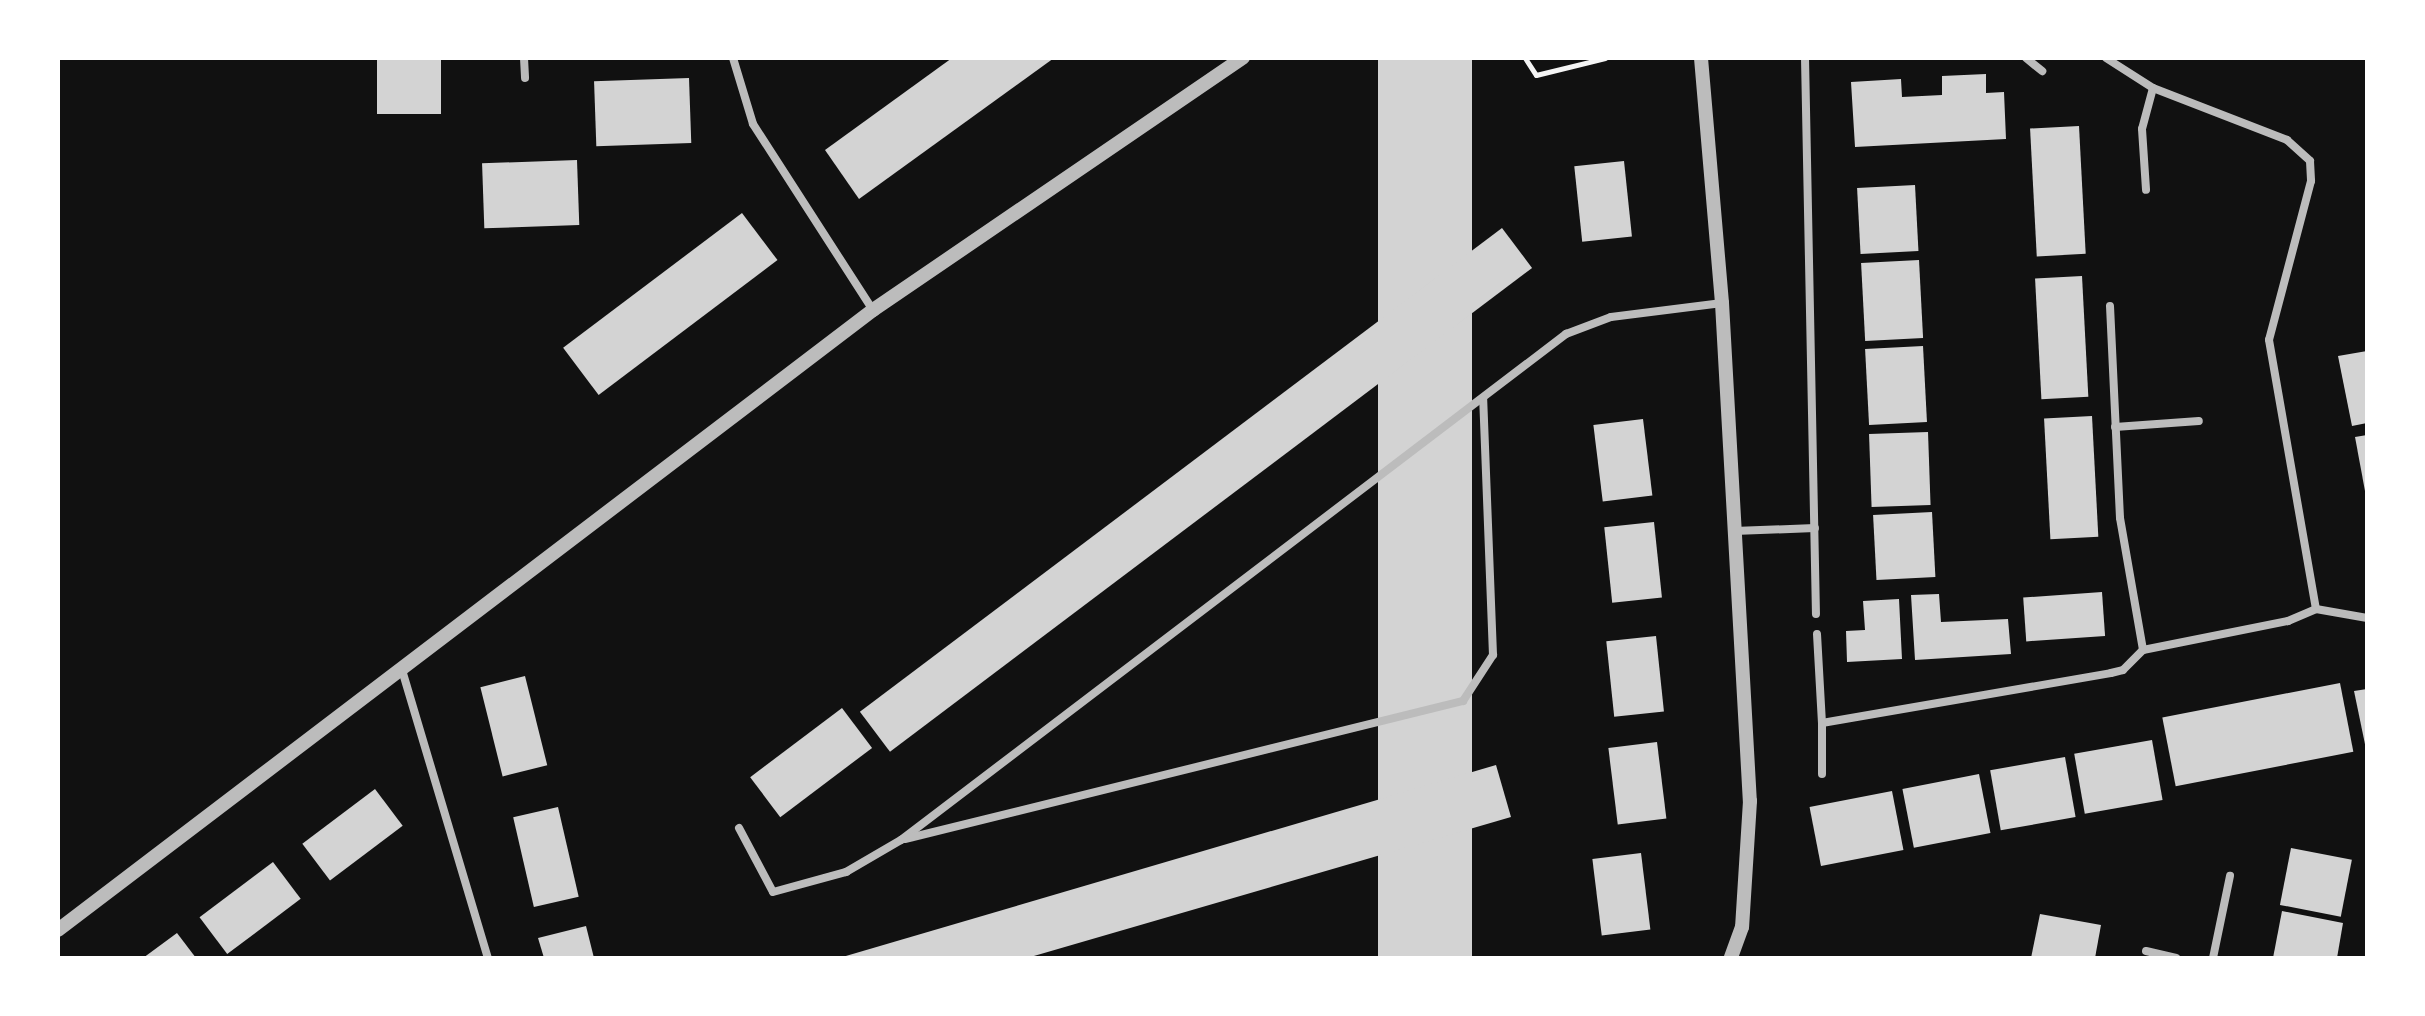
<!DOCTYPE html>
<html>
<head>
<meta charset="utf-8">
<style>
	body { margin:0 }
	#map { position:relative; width:2425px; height:1016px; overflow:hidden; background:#111; font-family:"Playfair Display",serif }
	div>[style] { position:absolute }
	.building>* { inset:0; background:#d3d3d3; transform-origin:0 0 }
	.path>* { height:5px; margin:-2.5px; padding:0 2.5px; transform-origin:2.5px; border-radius:2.5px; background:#f5f5f5 }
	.minor>* { height:8px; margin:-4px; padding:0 4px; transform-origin:4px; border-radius:4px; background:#bcbcbc }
	.tertiary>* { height:14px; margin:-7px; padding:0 7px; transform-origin:7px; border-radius:7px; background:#bcbcbc }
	span { translate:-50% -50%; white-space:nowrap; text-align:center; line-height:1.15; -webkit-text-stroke:6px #fff; paint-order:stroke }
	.frame { position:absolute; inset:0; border:60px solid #fff; pointer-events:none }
</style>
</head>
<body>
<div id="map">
	<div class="building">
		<i style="left:377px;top:58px;width:64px;height:56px"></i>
		<i style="clip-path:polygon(952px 58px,1054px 58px,859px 199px,825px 150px)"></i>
		<i style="left:1378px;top:58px;width:94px;height:910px"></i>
		<i style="clip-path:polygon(1986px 74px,1986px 93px,2004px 92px,2006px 139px,1855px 147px,1851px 82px,1901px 79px,1902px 97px,1942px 95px,1942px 76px)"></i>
		<i style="left:689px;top:78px;width:65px;height:95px;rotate:88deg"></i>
		<i style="left:2079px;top:126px;width:128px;height:49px;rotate:87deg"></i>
		<i style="left:577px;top:160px;width:65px;height:95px;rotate:88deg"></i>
		<i style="left:1624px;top:161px;width:76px;height:50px;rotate:84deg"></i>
		<i style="left:1915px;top:185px;width:66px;height:58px;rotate:87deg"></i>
		<i style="left:742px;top:213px;width:59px;height:224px;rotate:53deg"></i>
		<i style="left:1502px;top:228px;width:50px;height:804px;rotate:53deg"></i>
		<i style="left:1919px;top:260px;width:78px;height:58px;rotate:87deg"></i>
		<i style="left:2082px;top:276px;width:121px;height:47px;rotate:87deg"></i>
		<i style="left:1923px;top:346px;width:76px;height:58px;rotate:87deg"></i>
		<i style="clip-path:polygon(2367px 351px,2367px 423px,2352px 426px,2338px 356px)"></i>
		<i style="left:2092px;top:416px;width:121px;height:48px;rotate:87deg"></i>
		<i style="left:1643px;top:419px;width:77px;height:50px;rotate:83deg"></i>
		<i style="left:1928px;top:432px;width:73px;height:59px;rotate:88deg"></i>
		<i style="clip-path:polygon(2367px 435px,2367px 491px,2365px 491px,2355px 437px)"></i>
		<i style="left:1932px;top:512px;width:65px;height:59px;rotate:87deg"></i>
		<i style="left:1654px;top:522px;width:76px;height:50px;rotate:84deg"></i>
		<i style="left:2102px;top:592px;width:44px;height:79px;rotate:86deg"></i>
		<i style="clip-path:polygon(1939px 594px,1941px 622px,2008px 619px,2011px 654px,1915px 660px,1911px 595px)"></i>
		<i style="clip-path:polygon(1899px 599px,1902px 659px,1847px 662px,1846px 631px,1865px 630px,1863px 601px)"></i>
		<i style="left:1656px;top:636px;width:76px;height:50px;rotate:84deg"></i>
		<i style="left:525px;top:676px;width:92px;height:46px;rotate:76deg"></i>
		<i style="left:2340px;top:683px;width:70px;height:181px;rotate:79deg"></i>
		<i style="clip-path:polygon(2367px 689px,2367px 748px,2366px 749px,2354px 691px)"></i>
		<i style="left:842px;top:708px;width:50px;height:115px;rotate:53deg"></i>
		<i style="left:2152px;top:740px;width:61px;height:79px;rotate:80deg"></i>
		<i style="left:1657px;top:742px;width:77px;height:49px;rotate:83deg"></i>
		<i style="left:2065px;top:757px;width:61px;height:76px;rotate:80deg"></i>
		<i style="clip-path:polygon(1496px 765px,1511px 817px,1027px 958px,839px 958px)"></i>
		<i style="left:1979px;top:774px;width:60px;height:78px;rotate:79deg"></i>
		<i style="left:375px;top:789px;width:46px;height:91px;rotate:53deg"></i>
		<i style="left:1892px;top:791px;width:60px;height:84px;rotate:79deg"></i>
		<i style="left:558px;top:807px;width:92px;height:46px;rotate:77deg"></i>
		<i style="left:2291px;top:848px;width:62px;height:58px;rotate:11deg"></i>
		<i style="left:1641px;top:853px;width:77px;height:49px;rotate:83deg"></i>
		<i style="left:273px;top:862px;width:46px;height:92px;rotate:53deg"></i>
		<i style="clip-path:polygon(2282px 911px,2343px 923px,2337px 958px,2273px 958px)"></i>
		<i style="clip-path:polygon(2040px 914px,2101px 925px,2095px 958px,2031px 958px)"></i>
		<i style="clip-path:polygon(586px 926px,594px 958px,544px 958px,538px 938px)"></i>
		<i style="clip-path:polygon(177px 933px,196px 958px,143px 958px)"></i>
	</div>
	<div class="path">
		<i style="left:1525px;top:58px;width:20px;rotate:57deg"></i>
		<i style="left:1536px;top:75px;width:71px;rotate:-13.8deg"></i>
	</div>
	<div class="minor">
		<i style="left:524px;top:58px;width:20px;rotate:87deg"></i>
		<i style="left:733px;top:58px;width:69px;rotate:73.1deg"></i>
		<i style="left:753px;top:124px;width:221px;rotate:57.2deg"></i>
		<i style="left:1805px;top:58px;width:556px;rotate:88.87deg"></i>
		<i style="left:2026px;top:58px;width:21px;rotate:39deg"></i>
		<i style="left:2106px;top:58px;width:56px;rotate:32.6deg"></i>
		<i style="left:2153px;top:88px;width:42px;rotate:105deg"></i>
		<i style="left:2142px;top:129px;width:61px;rotate:86.2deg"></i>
		<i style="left:2153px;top:88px;width:144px;rotate:21.2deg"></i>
		<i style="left:2287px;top:140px;width:31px;rotate:42deg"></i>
		<i style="left:2310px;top:161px;width:20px;rotate:87deg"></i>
		<i style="left:2311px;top:181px;width:164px;rotate:104.8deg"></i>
		<i style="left:2269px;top:340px;width:273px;rotate:80.1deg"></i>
		<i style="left:2110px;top:306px;width:212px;rotate:87.3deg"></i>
		<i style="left:2120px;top:518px;width:134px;rotate:80.1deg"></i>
		<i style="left:2115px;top:427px;width:84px;rotate:-4.1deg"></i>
		<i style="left:1734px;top:531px;width:81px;rotate:-2.1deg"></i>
		<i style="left:1817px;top:634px;width:89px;rotate:86.8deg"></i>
		<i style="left:1822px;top:723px;width:293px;rotate:-9.8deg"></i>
		<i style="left:2111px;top:673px;width:12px;rotate:-14deg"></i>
		<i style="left:2123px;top:670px;width:28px;rotate:-45deg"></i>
		<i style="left:2143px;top:650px;width:148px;rotate:-11.3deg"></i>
		<i style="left:2288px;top:621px;width:30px;rotate:-23deg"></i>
		<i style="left:2316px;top:609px;width:52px;rotate:10deg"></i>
		<i style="left:402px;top:670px;width:301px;rotate:73.4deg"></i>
		<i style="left:1822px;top:723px;width:51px;rotate:90deg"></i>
		<i style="left:739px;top:828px;width:72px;rotate:62deg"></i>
		<i style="left:773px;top:892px;width:76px;rotate:-15.3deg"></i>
		<i style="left:846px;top:872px;width:64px;rotate:-30.2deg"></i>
		<i style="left:901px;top:840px;width:836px;rotate:-37.27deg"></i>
		<i style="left:1566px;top:334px;width:48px;rotate:-20.7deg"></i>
		<i style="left:1611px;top:317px;width:112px;rotate:-7.2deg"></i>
		<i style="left:905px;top:839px;width:575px;rotate:-13.89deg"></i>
		<i style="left:1463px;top:701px;width:55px;rotate:-56.9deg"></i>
		<i style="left:1493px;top:655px;width:257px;rotate:-92.2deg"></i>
		<i style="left:2146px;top:951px;width:31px;rotate:13deg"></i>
		<i style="left:2213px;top:958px;width:84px;rotate:-78.3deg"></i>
	</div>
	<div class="tertiary">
		<i style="left:1701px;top:58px;width:246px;rotate:85.1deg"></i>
		<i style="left:1722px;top:303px;width:499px;rotate:86.8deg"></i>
		<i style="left:1750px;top:801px;width:126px;rotate:93.6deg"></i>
		<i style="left:1742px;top:927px;width:33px;rotate:110deg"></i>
		<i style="left:58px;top:930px;width:1024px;rotate:-37.26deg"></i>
		<i style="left:873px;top:310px;width:448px;rotate:-34.3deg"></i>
	</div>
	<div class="frame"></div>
</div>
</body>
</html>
